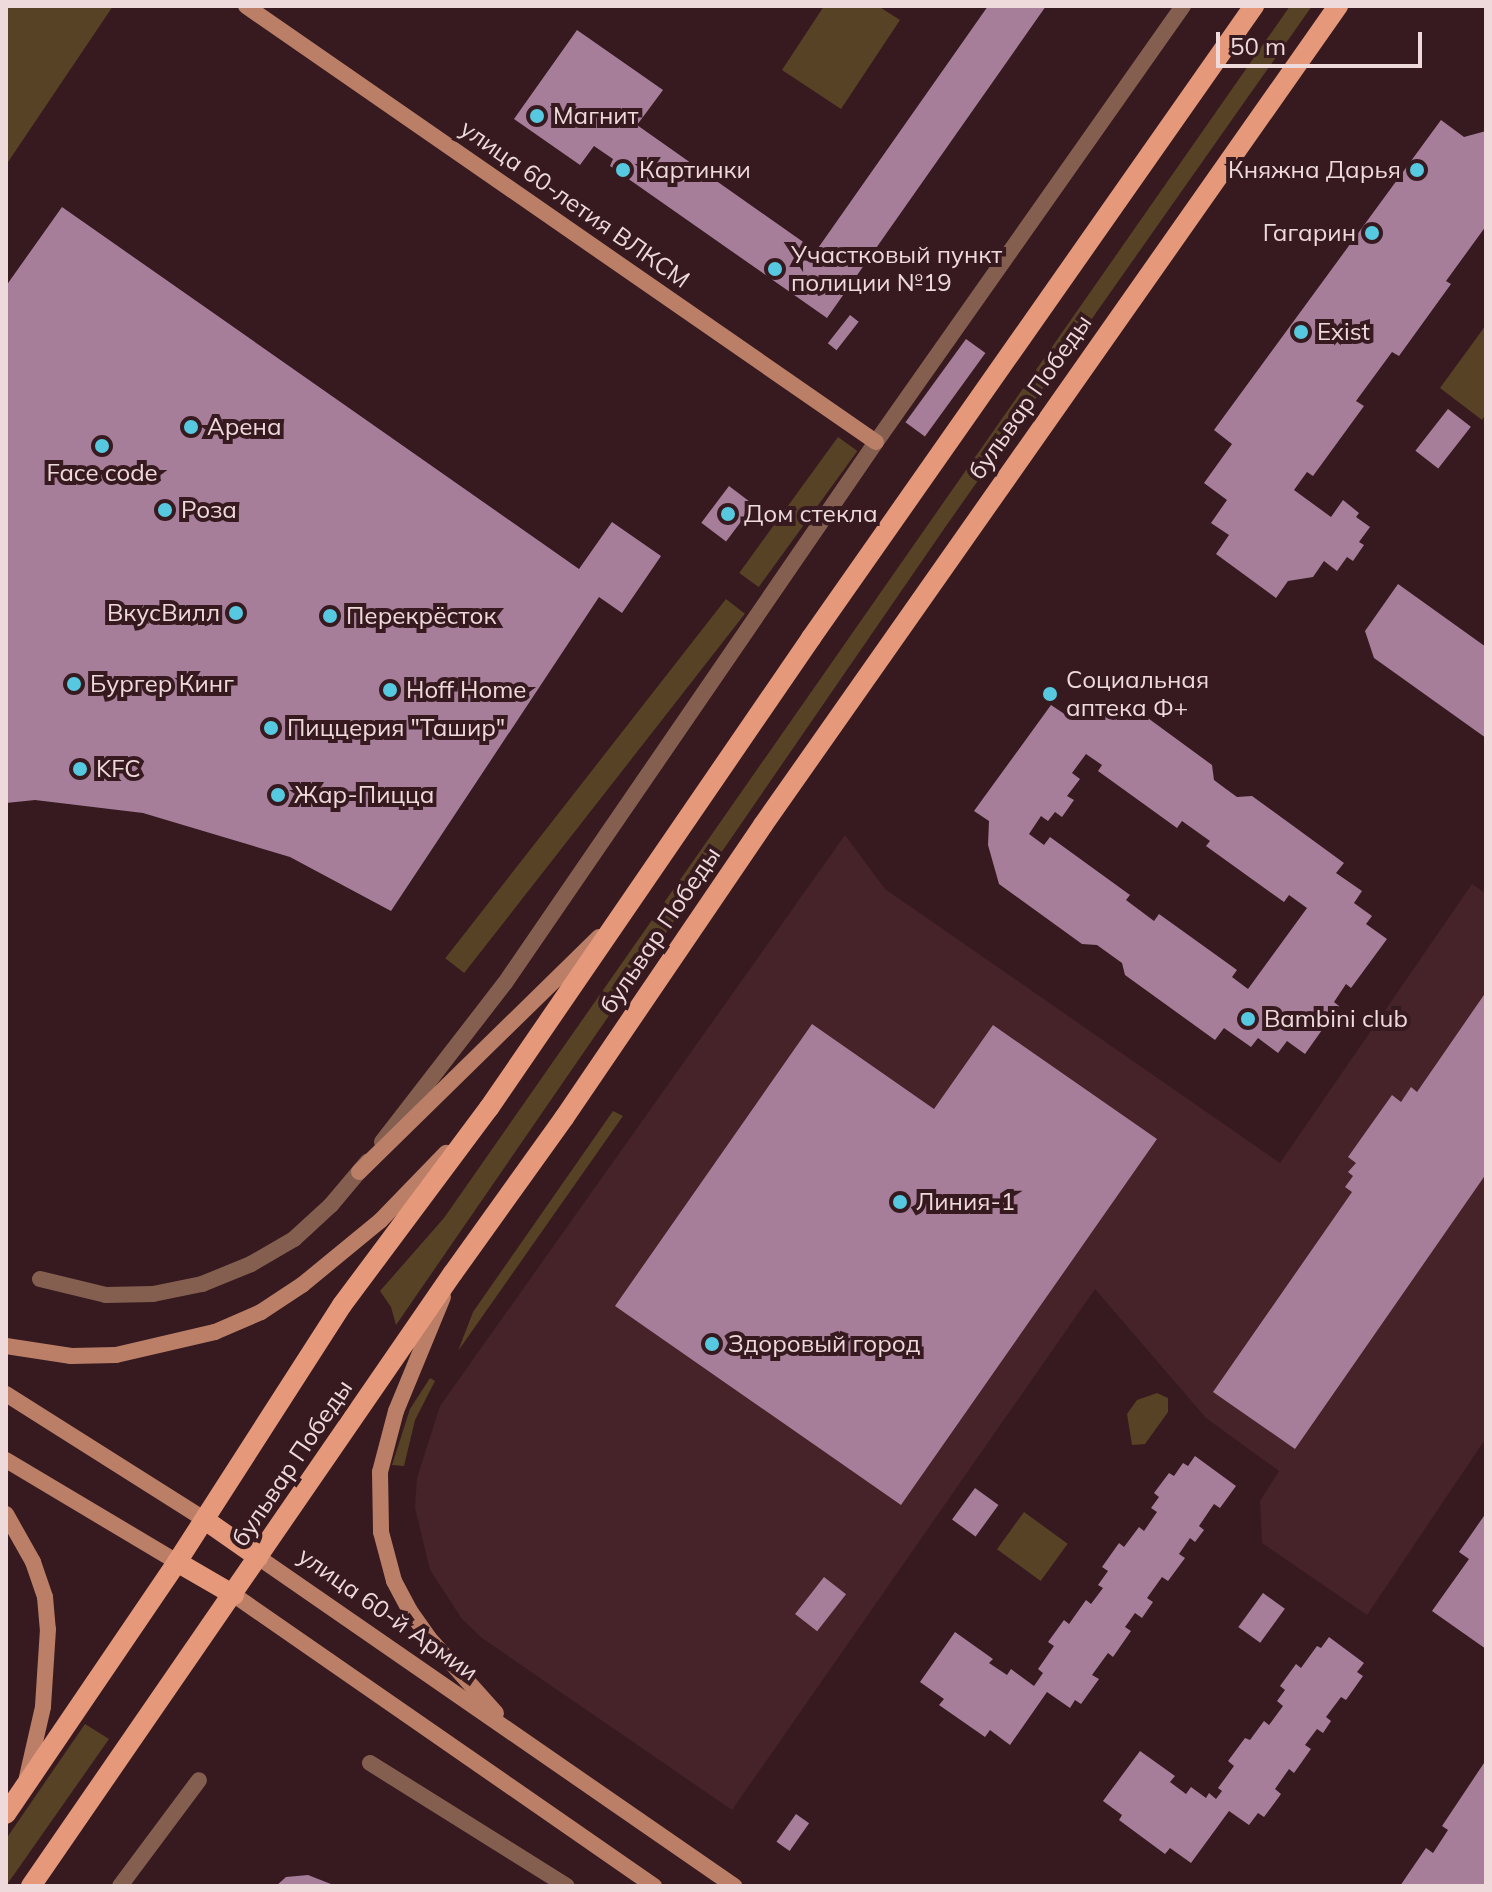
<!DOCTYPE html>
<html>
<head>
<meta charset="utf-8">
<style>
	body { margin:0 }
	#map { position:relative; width:1492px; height:1892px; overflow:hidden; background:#371a1f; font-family:Mulish,sans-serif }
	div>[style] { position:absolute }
	.built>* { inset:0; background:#462229 }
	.green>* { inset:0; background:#574225; transform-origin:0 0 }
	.building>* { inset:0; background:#a67e99; transform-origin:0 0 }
	.street>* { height:16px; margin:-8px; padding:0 8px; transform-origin:8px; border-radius:8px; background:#845f50 }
	.secondary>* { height:16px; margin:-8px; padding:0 8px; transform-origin:8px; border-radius:8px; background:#bb7f68 }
	.primary>* { height:20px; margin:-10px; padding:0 10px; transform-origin:10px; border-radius:10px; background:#e5987a }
	.dots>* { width:22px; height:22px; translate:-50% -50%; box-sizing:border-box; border:4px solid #371a1f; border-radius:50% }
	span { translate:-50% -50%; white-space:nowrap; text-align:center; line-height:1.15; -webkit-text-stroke:8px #371a1f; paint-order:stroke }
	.poi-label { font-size:24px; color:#eed9db }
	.left { translate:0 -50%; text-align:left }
	.right { translate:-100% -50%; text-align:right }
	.street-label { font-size:24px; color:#eed9db }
	.frame { position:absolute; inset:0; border:8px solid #eed9db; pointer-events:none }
	.scale { position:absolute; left:1216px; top:32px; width:206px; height:36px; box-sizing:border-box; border:4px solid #eed9db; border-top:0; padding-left:10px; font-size:24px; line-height:28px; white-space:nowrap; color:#eed9db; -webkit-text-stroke:6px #371a1f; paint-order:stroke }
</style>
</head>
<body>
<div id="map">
	<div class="built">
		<i style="clip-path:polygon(845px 835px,885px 889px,1280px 1163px,1472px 884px,1486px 894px,1486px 1438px,1367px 1615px,1262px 1543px,1260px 1501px,1279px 1471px,1206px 1418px,1095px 1289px,732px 1810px,482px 1638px,462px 1619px,430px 1570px,415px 1508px,417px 1478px,440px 1406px)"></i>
	</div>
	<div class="green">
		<i style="clip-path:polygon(6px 6px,113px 6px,6px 165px)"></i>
		<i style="clip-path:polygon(824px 6px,878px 6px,900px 20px,841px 109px,782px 70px)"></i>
		<i style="clip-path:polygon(1290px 6px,1312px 6px,946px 526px,396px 1325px,391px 1307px,380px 1291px,444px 1218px)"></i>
		<i style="clip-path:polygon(1486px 325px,1486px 414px,1482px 420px,1440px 388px)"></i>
		<i style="left:838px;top:437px;width:24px;height:168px;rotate:36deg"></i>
		<i style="left:726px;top:599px;width:24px;height:456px;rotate:38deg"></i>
		<i style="clip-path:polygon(613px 1111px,623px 1116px,458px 1351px,473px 1312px)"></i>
		<i style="clip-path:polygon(430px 1378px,435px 1381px,415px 1420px,404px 1466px,392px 1465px,410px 1409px)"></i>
		<i style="clip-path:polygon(1157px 1393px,1168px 1398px,1168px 1412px,1145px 1444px,1132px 1445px,1127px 1414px,1137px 1400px)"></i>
		<i style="left:1024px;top:1512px;width:54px;height:46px;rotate:36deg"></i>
		<i style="clip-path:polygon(85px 1724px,109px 1739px,6px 1886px,6px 1839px)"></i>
	</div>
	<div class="building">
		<i style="clip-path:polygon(988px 6px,1046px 6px,827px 318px,610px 166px,613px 159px,594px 146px,580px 165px,514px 119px,577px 30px,663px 90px,637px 125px,816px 251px)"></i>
		<i style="clip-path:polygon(1441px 120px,1464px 137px,1486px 131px,1486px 226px,1446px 281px,1451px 284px,1399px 356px,1392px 352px,1356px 401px,1364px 406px,1313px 476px,1307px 472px,1294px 490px,1331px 517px,1343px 500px,1359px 513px,1356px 517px,1370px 527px,1359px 542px,1364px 545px,1353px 561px,1347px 557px,1337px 571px,1324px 561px,1313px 577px,1288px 581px,1276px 598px,1216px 554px,1229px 535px,1211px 523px,1227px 500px,1204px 483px,1232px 444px,1214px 430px)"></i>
		<i style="clip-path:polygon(62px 207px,579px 569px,612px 522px,661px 556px,622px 613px,599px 597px,391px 911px,290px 857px,143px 813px,35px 800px,6px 803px,6px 286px)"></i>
		<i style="left:850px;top:315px;width:11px;height:36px;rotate:38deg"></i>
		<i style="left:966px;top:339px;width:24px;height:103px;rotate:36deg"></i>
		<i style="left:1448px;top:409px;width:29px;height:53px;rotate:38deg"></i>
		<i style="left:729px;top:486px;width:31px;height:46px;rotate:37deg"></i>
		<i style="clip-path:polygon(1398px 584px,1486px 647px,1486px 738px,1374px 658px,1365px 631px)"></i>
		<i style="clip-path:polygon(evenodd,1051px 705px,1066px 715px,1085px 706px,1141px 713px,1212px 765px,1214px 780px,1226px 789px,1237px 797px,1252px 796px,1344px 863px,1336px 873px,1362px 891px,1354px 903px,1372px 916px,1366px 924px,1387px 939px,1351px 988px,1346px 984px,1334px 1002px,1339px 1006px,1305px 1054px,1287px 1041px,1278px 1053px,1258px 1038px,1251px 1047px,1224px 1028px,1215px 1040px,1125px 975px,1122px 963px,1097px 945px,1082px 944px,999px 884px,988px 845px,989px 821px,974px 811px,1051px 705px,1086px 754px,1102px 765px,1098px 771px,1177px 828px,1182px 821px,1210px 841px,1206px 846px,1284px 902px,1289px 895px,1307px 908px,1248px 989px,1232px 977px,1237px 970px,1159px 914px,1154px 921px,1126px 900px,1130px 895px,1050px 837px,1044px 845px,1029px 834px,1041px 816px,1048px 821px,1055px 812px,1062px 817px,1074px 800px,1067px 796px,1080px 779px,1072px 773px,1086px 754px)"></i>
		<i style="clip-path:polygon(1486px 992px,1486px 1174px,1295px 1449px,1213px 1392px,1352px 1192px,1345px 1187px,1353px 1176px,1348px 1172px,1356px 1163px,1348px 1157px,1392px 1095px,1401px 1102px,1411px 1087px,1417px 1092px)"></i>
		<i style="clip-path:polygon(812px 1024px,934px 1109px,993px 1025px,1157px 1139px,901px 1505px,615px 1306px)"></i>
		<i style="clip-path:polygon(1195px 1456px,1236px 1486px,1220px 1508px,1214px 1504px,1199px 1526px,1204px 1530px,1195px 1542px,1190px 1538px,1179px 1554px,1185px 1558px,1168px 1581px,1162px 1577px,1147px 1598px,1153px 1602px,1142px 1618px,1135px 1613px,1125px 1627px,1131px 1631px,1113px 1657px,1108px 1653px,1092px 1675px,1099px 1679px,1081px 1704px,1075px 1700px,1070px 1708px,1047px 1692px,1010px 1745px,990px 1730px,985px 1737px,939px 1705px,944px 1699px,920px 1682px,955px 1632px,993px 1659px,989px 1663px,1007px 1675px,1011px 1669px,1034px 1686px,1043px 1673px,1038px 1669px,1054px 1646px,1048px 1642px,1064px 1620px,1069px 1624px,1086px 1600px,1091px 1604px,1103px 1588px,1098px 1585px,1108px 1571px,1102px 1567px,1119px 1543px,1124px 1547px,1139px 1527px,1144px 1531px,1157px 1512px,1151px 1508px,1159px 1497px,1154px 1493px,1169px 1473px,1174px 1476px,1183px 1463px,1188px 1466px)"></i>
		<i style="left:975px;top:1488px;width:29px;height:39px;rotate:36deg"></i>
		<i style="clip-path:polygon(1486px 1513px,1486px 1649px,1432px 1611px,1469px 1559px,1459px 1552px)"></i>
		<i style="left:824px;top:1577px;width:28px;height:47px;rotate:38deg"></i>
		<i style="left:1263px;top:1593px;width:27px;height:42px;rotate:36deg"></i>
		<i style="clip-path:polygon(1329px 1637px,1364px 1663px,1357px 1672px,1363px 1676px,1346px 1700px,1341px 1697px,1326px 1717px,1331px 1721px,1323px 1733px,1317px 1729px,1305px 1745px,1311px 1749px,1294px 1773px,1289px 1769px,1275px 1789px,1281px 1794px,1264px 1817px,1258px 1813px,1249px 1825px,1229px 1811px,1191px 1863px,1170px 1848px,1165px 1854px,1119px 1820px,1122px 1815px,1103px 1801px,1140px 1751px,1175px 1776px,1170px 1782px,1186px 1794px,1191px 1787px,1206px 1798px,1209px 1793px,1216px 1799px,1222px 1791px,1218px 1788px,1234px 1766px,1228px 1761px,1245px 1738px,1250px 1740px,1264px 1721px,1269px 1725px,1283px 1706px,1277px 1701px,1285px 1690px,1280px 1686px,1296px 1664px,1301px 1668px,1317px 1646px,1321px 1648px)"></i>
		<i style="clip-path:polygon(1486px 1760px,1486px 1886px,1400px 1886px,1426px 1848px,1433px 1853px,1448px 1830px,1442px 1826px)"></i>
		<i style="left:796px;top:1814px;width:16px;height:34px;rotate:35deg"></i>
		<i style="clip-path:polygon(308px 1875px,336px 1886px,276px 1886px,286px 1877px)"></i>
	</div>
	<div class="street">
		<i style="left:382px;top:1142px;width:201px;rotate:-52.3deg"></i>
		<i style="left:505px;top:983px;width:656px;rotate:-55.56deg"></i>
		<i style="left:876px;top:442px;width:533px;rotate:-54.85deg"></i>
		<i style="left:40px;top:1279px;width:68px;rotate:13.6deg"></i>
		<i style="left:106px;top:1295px;width:47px;rotate:-1.2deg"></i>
		<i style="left:153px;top:1294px;width:50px;rotate:-11.5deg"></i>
		<i style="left:202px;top:1284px;width:53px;rotate:-22.2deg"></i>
		<i style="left:251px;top:1264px;width:50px;rotate:-30.2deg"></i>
		<i style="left:294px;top:1239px;width:50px;rotate:-42.6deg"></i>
		<i style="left:331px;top:1205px;width:57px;rotate:-49.9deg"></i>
		<i style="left:370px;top:1763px;width:232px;rotate:32deg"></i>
		<i style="left:120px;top:1886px;width:132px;rotate:-53.3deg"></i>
	</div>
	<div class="secondary">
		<i style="left:246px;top:6px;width:766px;rotate:34.69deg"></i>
		<i style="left:359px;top:1172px;width:336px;rotate:-44.4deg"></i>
		<i style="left:443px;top:1297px;width:123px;rotate:112.4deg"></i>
		<i style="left:396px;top:1411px;width:63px;rotate:104.7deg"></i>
		<i style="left:380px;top:1472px;width:60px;rotate:89deg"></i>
		<i style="left:381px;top:1532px;width:51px;rotate:75.1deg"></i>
		<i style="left:394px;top:1581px;width:34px;rotate:62deg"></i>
		<i style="left:410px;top:1611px;width:32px;rotate:55deg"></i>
		<i style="left:428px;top:1637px;width:102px;rotate:48.2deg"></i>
		<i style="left:6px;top:1346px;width:66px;rotate:8.7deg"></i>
		<i style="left:71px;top:1356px;width:45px;rotate:-1.3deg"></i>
		<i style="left:116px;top:1355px;width:102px;rotate:-13.1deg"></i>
		<i style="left:215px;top:1332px;width:50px;rotate:-23.5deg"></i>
		<i style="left:261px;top:1312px;width:49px;rotate:-33.4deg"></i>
		<i style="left:302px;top:1285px;width:101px;rotate:-39.4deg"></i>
		<i style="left:380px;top:1221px;width:95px;rotate:-45.9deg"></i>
		<i style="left:6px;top:1394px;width:236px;rotate:32.3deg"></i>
		<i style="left:6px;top:1460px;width:199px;rotate:30.8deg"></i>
		<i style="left:6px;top:1514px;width:55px;rotate:60.6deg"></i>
		<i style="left:33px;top:1562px;width:37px;rotate:71deg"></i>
		<i style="left:45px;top:1597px;width:32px;rotate:85deg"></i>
		<i style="left:48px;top:1629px;width:78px;rotate:93.7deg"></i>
		<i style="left:43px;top:1707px;width:72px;rotate:102.9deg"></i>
		<i style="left:258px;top:1557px;width:579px;rotate:34.65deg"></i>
		<i style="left:234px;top:1595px;width:511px;rotate:34.72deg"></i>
	</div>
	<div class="primary">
		<i style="left:205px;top:1520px;width:65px;rotate:34.9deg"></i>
		<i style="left:177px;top:1562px;width:66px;rotate:30.1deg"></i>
		<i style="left:6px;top:1814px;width:305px;rotate:-55.8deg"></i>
		<i style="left:177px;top:1562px;width:305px;rotate:-57.3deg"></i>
		<i style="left:342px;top:1305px;width:246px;rotate:-53.3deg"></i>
		<i style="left:489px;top:1108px;width:570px;rotate:-55.58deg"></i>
		<i style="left:811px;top:638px;width:772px;rotate:-54.97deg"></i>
		<i style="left:31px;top:1886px;width:744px;rotate:-55.46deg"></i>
		<i style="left:453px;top:1273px;width:191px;rotate:-54.4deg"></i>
		<i style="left:564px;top:1118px;width:354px;rotate:-55.8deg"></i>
		<i style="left:763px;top:825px;width:1001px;rotate:-54.93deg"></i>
	</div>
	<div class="dots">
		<i style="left:537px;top:116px;background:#56c9e0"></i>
		<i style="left:623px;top:170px;background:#56c9e0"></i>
		<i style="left:1417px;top:170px;background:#56c9e0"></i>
		<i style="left:1372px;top:233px;background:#56c9e0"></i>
		<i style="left:775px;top:269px;background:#56c9e0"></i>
		<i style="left:1301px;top:332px;background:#56c9e0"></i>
		<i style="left:191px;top:427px;background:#56c9e0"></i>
		<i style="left:102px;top:446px;background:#56c9e0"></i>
		<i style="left:165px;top:510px;background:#56c9e0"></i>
		<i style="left:728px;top:514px;background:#56c9e0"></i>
		<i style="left:236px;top:613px;background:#56c9e0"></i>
		<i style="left:330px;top:616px;background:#56c9e0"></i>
		<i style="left:74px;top:684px;background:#56c9e0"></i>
		<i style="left:390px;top:690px;background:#56c9e0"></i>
		<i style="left:1050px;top:694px;background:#56c9e0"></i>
		<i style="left:271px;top:728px;background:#56c9e0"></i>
		<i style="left:80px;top:769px;background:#56c9e0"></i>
		<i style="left:278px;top:795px;background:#56c9e0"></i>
		<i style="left:1248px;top:1019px;background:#56c9e0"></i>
		<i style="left:900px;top:1202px;background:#56c9e0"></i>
		<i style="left:712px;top:1344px;background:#56c9e0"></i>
	</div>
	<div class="poi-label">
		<span class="left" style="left:553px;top:116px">Магнит</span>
		<span class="left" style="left:639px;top:170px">Картинки</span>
		<span class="right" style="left:1401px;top:170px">Княжна Дарья</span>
		<span class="right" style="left:1356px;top:233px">Гагарин</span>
		<span class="left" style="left:791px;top:269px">Участковый пункт<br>полиции №19</span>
		<span class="left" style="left:1317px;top:332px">Exist</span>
		<span class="left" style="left:207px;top:427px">Арена</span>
		<span style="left:102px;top:473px">Face code</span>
		<span class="left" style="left:181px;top:510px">Роза</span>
		<span class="left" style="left:744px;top:514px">Дом стекла</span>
		<span class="right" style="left:220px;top:613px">ВкусВилл</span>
		<span class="left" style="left:346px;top:616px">Перекрёсток</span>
		<span class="left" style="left:1066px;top:694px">Социальная<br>аптека Ф+</span>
		<span class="left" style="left:90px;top:684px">Бургер Кинг</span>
		<span class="left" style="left:406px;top:690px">Hoff Home</span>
		<span class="left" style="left:287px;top:728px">Пиццерия "Ташир"</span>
		<span class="left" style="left:96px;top:769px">KFC</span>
		<span class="left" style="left:294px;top:795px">Жар-Пицца</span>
		<span class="left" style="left:1264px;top:1019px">Bambini club</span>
		<span class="left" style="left:916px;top:1202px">Линия-1</span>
		<span class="left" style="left:728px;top:1344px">Здоровый город</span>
	</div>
	<div class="street-label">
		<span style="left:575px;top:204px;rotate:35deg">улица 60-летия ВЛКСМ</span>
		<span style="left:1030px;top:397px;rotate:-55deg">бульвар Победы</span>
		<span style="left:660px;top:930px;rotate:-56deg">бульвар Победы</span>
		<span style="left:292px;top:1463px;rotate:-56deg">бульвар Победы</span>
		<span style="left:388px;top:1614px;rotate:35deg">улица 60-й Армии</span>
	</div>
	<div class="frame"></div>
	<div class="scale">50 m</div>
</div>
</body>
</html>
